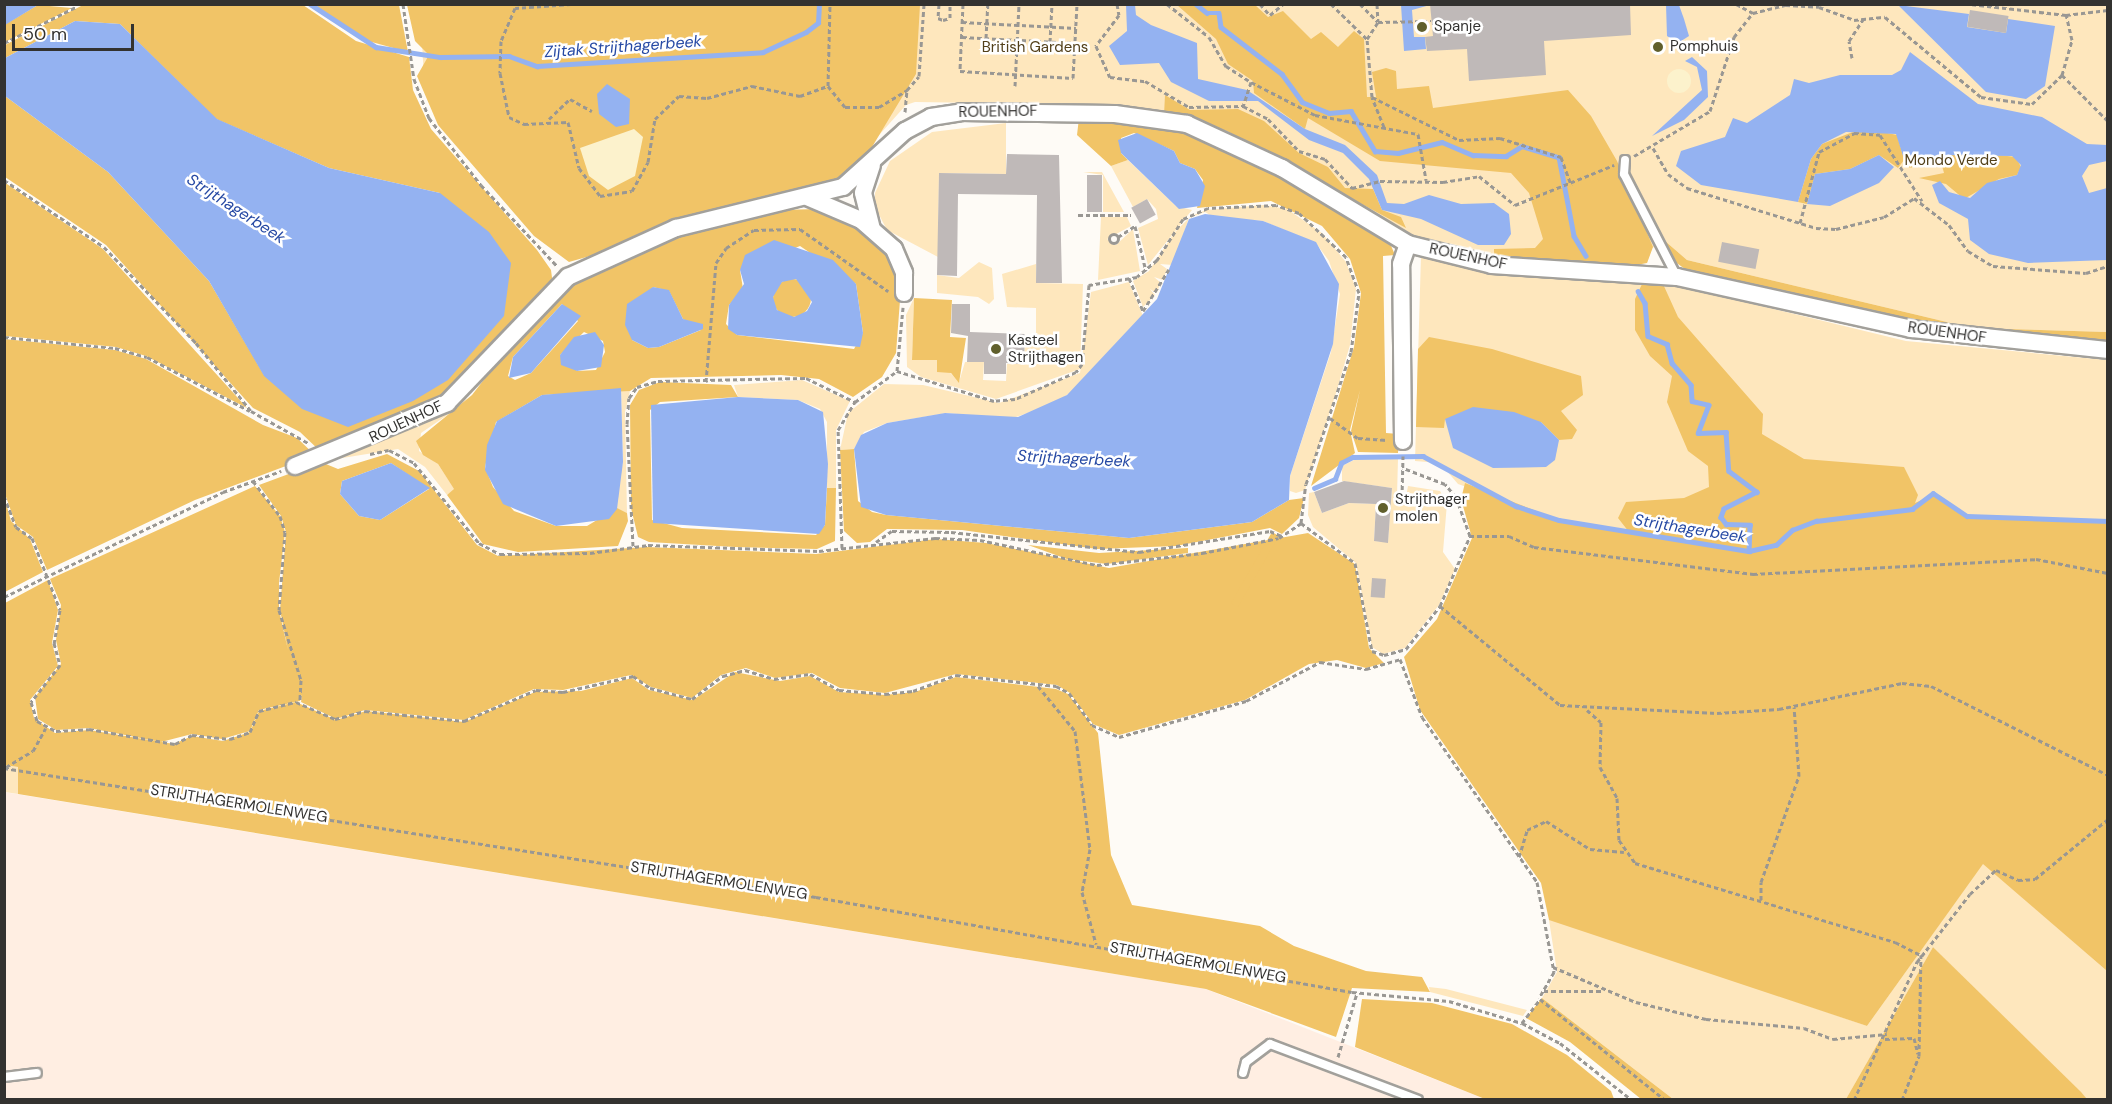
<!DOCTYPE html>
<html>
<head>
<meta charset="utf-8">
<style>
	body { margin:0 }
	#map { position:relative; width:2112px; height:1104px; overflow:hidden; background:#fefbf6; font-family:"DM Sans",sans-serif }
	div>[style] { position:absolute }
	.industrial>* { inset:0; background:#ffeee2 }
	.green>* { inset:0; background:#fee7bd }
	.forest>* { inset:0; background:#f1c467; transform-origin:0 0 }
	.round { border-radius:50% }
	.sand>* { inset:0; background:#fcf2cc }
	.water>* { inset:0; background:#94b2f1 }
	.stream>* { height:4.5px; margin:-2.25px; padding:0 2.25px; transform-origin:2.25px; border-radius:2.25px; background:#94b2f1 }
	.building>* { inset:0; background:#bfb9b8; transform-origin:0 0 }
	.path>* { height:3px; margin-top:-1.5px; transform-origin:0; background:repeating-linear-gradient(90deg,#999793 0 4.5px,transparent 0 7.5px) }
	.path>.ring { margin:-1.5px; padding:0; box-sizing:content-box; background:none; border:3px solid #999793; border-radius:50% }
	.roads { filter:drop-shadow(2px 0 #a2a09b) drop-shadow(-2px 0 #a2a09b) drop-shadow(0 2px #a2a09b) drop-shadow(0 -2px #a2a09b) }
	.lane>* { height:8px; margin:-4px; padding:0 4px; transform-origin:4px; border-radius:4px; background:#fff }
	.street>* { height:16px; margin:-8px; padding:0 8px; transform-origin:8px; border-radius:8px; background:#fff }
	.dots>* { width:16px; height:16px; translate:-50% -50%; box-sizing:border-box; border:3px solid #fff; border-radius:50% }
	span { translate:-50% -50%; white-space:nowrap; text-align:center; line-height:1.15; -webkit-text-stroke:5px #fff; paint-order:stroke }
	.poi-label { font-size:15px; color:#333230 }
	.left { translate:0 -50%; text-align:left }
	.park-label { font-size:15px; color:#53401a }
	.street-label { font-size:15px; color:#333230 }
	.water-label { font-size:16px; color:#2649a4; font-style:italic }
	.frame { position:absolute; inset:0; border:6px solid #333230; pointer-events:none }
	.scale { position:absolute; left:12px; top:24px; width:122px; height:27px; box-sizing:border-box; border:3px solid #333230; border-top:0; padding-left:8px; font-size:18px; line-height:21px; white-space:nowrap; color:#333230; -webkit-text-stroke:4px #fff; paint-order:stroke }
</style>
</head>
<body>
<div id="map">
	<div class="industrial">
		<i style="clip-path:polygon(4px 792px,1206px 989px,1485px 1099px,5px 1099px)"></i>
	</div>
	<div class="green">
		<i style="clip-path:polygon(412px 5px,2107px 5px,2107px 332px,1972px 328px,1687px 260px,1665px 241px,1652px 248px,1647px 263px,1545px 263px,1483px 254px,1410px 236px,1227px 131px,1119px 105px,915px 102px,906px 105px,855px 162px,424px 80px,421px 22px)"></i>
		<i style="clip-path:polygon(1006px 123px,1006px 174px,939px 173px,938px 257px,887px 230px,875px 207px,875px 193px,890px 161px,932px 132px)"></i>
		<i style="clip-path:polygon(1128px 160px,1176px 206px,1192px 210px,1148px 265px,1138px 228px,1158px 219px,1156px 209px,1147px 199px,1133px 207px,1111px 166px)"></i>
		<i style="clip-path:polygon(1083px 172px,1102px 172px,1124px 212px,1103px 212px,1103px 175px)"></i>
		<i style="clip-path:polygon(1264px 205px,1287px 209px,1322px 233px,1346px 262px,1356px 289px,1350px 345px,1336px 393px,1305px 490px,1296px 493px,1290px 491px,1290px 476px,1331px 352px,1340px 294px,1329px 261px,1316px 243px,1263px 221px,1215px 218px,1205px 212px,1189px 218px,1173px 265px,1160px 264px,1167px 269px,1163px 280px,1154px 277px,1161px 283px,1156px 293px,1150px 289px,1155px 295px,1143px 307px,1133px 281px,1149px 271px,1174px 233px,1191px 216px,1206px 210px)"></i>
		<i style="clip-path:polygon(1101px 217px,1127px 217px,1131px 226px,1107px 239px,1116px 245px,1133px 229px,1140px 271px,1098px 280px)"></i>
		<i style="clip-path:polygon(1421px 255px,1464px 268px,1674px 285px,1906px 341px,2107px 360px,2107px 521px,1967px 516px,1936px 494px,1912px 509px,1649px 537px,1559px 520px,1458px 484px,1440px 463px,1415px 461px)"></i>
		<i style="clip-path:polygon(979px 262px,992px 268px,994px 299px,989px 304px,978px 297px,937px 293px,937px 275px,959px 278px)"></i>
		<i style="clip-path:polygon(1036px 264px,1036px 283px,1083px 284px,1080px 369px,996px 399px,921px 377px,907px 367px,906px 315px,914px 298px,912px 359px,938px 360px,959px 382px,965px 362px,984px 362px,983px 380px,1006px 381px,1007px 364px,1024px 364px,1025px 335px,1036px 335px,1036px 308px,1007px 307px,1002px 274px)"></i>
		<i style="clip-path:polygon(1129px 282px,1143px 316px,1080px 386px,1052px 405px,1010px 419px,947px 413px,887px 423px,864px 432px,854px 449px,840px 450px,848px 413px,884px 384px,923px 385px,999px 403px,1080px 373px,1091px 292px)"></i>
		<i style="clip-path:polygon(802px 380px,850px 401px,836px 430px,836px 488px,827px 488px,827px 422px,820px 409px,798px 400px,738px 397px,734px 385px)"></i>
		<i style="clip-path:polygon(474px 386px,462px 405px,421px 433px,419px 451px,438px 464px,455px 490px,447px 495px,425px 467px,398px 449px,330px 460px,419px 425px)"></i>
		<i style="clip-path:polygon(621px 388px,630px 391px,625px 412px,627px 513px,614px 507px,623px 462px)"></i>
		<i style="clip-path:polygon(1358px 458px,1398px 459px,1397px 496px,1406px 497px,1408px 486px,1440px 491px,1447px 503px,1443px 552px,1455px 569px,1439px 605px,1405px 648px,1383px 654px,1372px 647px,1356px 563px,1313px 527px,1308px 515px,1309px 493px,1314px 492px,1322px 513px,1349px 503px,1376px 504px,1374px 541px,1388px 542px,1392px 488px,1342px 481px,1342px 466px)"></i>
		<i style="clip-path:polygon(4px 765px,18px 767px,18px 794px,5px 792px)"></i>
		<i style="clip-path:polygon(1983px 863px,2107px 971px,2107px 1099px,2087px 1099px,1933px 947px,1846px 1099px,1673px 1099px,1542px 998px,1557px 972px,1549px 920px,1555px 919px,1867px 1026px)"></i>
		<i style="clip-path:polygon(1429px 987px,1446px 989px,1527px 1010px,1523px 1016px,1430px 992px)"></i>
	</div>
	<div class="forest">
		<i style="clip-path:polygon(38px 5px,72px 8px,5px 42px,4px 25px)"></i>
		<i style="clip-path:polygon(83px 5px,303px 5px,356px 41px,409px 57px,413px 90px,431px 129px,537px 250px,551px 270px,553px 285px,457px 390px,321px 452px,300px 432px,253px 408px,106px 245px,5px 177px,5px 96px,108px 172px,209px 281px,264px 375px,440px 193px,329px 168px,216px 119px,120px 24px,75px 21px,5px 58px,5px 45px)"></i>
		<i style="clip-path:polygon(315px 5px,399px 5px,408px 52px,368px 41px)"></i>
		<i style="clip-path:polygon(407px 5px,920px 5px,916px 74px,869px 152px,825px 189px,569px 262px,534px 236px,438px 125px,417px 76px,429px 55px,415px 41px)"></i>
		<i style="clip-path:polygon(1177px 5px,1255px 5px,1268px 17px,1283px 11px,1311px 39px,1321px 32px,1338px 47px,1354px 31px,1364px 39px,1367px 97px,1376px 97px,1372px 72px,1386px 68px,1396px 71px,1397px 89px,1429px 86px,1433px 108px,1568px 90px,1591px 116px,1617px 161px,1653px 247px,1647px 263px,1626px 267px,1494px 256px,1494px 249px,1535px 248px,1543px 239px,1529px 193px,1511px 173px,1380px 161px,1308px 118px,1305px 129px,1254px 93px,1253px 81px,1228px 64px,1216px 39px)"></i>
		<i style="clip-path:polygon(1165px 95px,1190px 110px,1238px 109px,1264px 121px,1299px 153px,1328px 167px,1345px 188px,1373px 189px,1382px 210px,1401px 217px,1406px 228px,1227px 131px,1164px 115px)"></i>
		<i style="clip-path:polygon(1079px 118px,1174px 125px,1227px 145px,1389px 241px,1395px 255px,1383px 256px,1386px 433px,1399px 434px,1398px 453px,1358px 452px,1351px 431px,1360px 390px,1350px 430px,1355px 453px,1311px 486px,1354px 347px,1361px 293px,1350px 259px,1322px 226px,1271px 201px,1197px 208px,1203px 180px,1195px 169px,1180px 163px,1174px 151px,1134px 133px,1121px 138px,1121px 153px,1128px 160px,1111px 166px,1077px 135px)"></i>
		<i style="clip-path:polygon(1863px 128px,1897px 135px,1904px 159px,1913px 162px,1938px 155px,1998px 155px,2016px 157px,2021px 167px,2017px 175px,1999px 179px,1964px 199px,1946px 184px,1919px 178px,1944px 173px,1941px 162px,1909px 168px,1904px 160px,1898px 168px,1879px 155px,1850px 169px,1815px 174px,1807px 204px,1798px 202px,1811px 159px,1822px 144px)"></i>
		<i style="clip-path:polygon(4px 182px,103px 249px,247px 408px,146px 356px,116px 347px,5px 336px)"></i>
		<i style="clip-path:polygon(evenodd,818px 209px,863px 230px,888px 257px,901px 287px,896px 353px,882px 377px,853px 397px,819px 379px,781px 375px,651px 378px,630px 391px,542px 395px,496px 422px,485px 467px,493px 487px,514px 511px,556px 526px,587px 526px,617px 508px,627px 513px,628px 521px,618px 546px,518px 552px,483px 544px,447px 495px,454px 489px,438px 464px,423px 455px,416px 441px,472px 395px,531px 319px,580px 277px,673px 236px,780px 210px,818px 209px,800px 246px,856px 284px,863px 333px,854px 349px,737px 335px,726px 324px,729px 305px,743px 289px,740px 270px,800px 246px,818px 209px,653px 287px,669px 291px,683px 319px,701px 330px,659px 347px,648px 348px,632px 340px,653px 287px,818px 209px,562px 304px,578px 321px,531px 373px,515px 380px,508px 376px,513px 357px,562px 304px,818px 209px,584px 332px,603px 341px,605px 352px,596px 370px,577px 371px,560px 355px,584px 332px)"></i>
		<i style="clip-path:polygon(1665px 241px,1687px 260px,1972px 328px,2107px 332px,2107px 344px,1938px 329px,1877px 317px,1685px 269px,1671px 259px)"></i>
		<i class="round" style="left:773px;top:279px;width:38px;height:38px"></i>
		<i style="clip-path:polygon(1643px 282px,1663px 284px,1678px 317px,1763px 414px,1762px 434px,1804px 459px,1904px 467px,1918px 495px,1915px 503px,1936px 494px,1966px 516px,2107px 521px,2107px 971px,1983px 864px,1867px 1026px,1549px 920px,1541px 883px,1420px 710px,1404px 657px,1437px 619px,1472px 538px,1461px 499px,1465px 483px,1559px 520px,1629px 532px,1618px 518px,1626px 502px,1684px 498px,1709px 487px,1708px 466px,1688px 451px,1667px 402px,1672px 376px,1650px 356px,1635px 330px,1635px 299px)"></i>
		<i style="clip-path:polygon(914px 298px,952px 300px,950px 337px,966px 338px,959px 383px,951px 373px,937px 372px,937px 360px,912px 360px)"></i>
		<i style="clip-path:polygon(1429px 337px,1492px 349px,1581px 376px,1583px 395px,1561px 411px,1577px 430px,1572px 439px,1559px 440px,1541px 422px,1445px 419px,1444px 428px,1416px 427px,1418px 349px)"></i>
		<i style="clip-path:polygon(4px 339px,115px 350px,146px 359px,263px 425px,297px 438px,315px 455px,195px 500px,47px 570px,33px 537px,16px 525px,5px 494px)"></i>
		<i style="clip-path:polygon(660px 382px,731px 385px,738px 397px,660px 402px,650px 410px,652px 520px,682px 528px,816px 535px,825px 525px,827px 488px,836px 488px,835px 541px,817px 549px,735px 547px,649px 542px,638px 537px,631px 508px,630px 405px,639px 390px)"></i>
		<i style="clip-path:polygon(854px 449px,858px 501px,872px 512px,886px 515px,1129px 538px,1252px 522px,1289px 500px,1304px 498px,1299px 518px,1282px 534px,1270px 528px,1176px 546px,1097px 549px,962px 530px,887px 529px,870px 542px,857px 543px,844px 531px,840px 450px)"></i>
		<i style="clip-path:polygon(evenodd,387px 454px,419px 471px,477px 545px,498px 556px,647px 547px,816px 554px,936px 539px,986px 543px,1109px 568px,1308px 533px,1355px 564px,1369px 648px,1384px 663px,1366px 668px,1337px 660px,1309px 664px,1245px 700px,1119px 735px,1093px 724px,1070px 693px,1057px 685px,956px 674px,885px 693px,840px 688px,812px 673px,775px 678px,746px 668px,721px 675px,692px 698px,651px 687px,631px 675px,563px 690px,534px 689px,464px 720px,365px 710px,336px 719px,301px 702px,302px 695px,300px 701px,259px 710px,250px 731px,222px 739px,192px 734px,161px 742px,89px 728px,56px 730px,38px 719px,35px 697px,61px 664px,56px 640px,61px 605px,50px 579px,255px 486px,280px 516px,285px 532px,279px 583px,279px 610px,288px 650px,280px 610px,286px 532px,281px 516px,259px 485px,321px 462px,338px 469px,387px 454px,391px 463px,429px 489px,380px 520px,359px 516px,340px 494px,342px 481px,391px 463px)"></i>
		<i style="clip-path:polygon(5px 499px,11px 521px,30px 539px,43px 572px,5px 592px)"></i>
		<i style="left:1272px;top:532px;width:8px;height:82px;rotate:30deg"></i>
		<i style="clip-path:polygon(1028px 545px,1099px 553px,1188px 548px,1188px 553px,1107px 564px,1067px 559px)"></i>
		<i style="clip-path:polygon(48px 580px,58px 610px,52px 643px,58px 666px,30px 700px,34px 718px,55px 733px,89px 730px,174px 744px,192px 736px,223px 741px,250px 732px,259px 711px,296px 702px,336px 720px,366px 711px,464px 722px,535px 692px,581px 691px,632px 678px,649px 690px,693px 700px,735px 672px,780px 681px,810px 676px,839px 692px,885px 695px,915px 692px,956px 677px,1056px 689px,1068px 694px,1098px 733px,1111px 855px,1132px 905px,1260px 926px,1294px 946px,1366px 971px,1422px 977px,1430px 992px,1352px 988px,1336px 1037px,1206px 989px,18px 794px,18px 767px,5px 765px,5px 603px)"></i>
		<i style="clip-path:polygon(1933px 947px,2081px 1092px,2087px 1099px,1846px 1099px)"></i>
		<i style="clip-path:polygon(1542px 998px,1673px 1099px,1641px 1099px,1570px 1042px,1526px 1018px)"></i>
		<i style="clip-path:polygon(1362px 999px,1432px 1003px,1512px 1024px,1567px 1055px,1611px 1091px,1614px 1099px,1485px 1099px,1355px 1047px)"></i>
	</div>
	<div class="sand">
		<i class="round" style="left:1667px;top:69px;width:24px;height:24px"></i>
		<i style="clip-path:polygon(634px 129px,643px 137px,635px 176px,608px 190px,589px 176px,580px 148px)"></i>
	</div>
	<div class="water">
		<i style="clip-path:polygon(5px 4px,38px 4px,38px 5px,5px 25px)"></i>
		<i style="clip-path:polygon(1126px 5px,1135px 5px,1136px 15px,1151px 25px,1197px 43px,1198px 79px,1247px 90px,1305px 129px,1345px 145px,1377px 175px,1387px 203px,1404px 204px,1429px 195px,1461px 204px,1494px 203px,1509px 214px,1511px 234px,1504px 245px,1478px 245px,1421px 219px,1382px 210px,1369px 179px,1343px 153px,1309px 140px,1258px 101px,1209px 101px,1171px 82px,1159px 63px,1120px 65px,1109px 46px,1127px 31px)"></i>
		<i style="clip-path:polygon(1401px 5px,1430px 5px,1412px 10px,1414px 37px,1425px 37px,1426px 49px,1404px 51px)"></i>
		<i style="clip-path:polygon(1666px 5px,1679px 5px,1684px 19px,1689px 36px,1678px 43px,1667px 36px)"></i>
		<i style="clip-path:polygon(1898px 5px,1969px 14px,1967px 27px,2006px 33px,2008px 19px,2055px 26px,2045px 86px,2026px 99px,1986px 92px)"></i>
		<i style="clip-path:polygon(75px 21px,120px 24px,217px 119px,329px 168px,440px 193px,489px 232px,511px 263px,504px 316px,448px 380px,413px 401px,348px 427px,302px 409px,264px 376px,209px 281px,108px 172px,5px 96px,5px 58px)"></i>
		<i style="clip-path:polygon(1910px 52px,1978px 104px,2042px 117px,2087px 144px,2107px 145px,2107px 161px,2089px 165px,2082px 176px,2089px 193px,2107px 188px,2107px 260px,2028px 263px,1989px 254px,1970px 240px,1968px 219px,1939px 203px,1932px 185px,1940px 181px,1949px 192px,1970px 198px,1987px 183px,2017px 175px,2021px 165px,2012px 156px,1938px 155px,1913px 162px,1904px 159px,1896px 134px,1846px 132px,1822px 144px,1811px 159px,1798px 202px,1701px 185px,1676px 166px,1681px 151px,1725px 137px,1733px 118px,1747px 123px,1790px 95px,1794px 79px,1809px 83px,1840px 75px,1892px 75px,1901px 70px)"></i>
		<i style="clip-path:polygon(1692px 57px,1707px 71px,1708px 97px,1684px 120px,1652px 136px,1702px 90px,1697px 67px,1685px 61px)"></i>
		<i style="clip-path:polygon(607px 84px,630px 99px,629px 124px,616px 127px,599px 114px,597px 94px)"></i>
		<i style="clip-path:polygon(1137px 133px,1174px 151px,1180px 163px,1195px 169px,1205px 186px,1200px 206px,1179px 209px,1121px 153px,1118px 140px)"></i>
		<i style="clip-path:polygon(1879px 155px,1894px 167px,1879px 183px,1830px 206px,1807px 204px,1815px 174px,1850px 169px)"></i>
		<i style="clip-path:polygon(1205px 214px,1263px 221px,1316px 242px,1339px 284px,1333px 344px,1290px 476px,1289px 500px,1252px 522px,1129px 538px,886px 515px,861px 507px,854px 449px,861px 435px,887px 423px,945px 413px,1018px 417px,1067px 395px,1157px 299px,1189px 219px)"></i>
		<i style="clip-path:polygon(evenodd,774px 240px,833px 260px,856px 284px,863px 333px,860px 347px,737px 335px,728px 329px,729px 305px,744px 284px,740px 270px,745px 255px,774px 240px,796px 279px,812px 302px,807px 311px,794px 317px,777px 310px,773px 297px,782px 282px,796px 279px)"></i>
		<i style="clip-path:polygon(653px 287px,669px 290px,683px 319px,703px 324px,703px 329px,659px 347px,648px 348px,632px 340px,625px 325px,627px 304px)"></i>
		<i style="clip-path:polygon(562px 304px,581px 316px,531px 373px,509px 378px,513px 357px)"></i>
		<i style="clip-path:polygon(595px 332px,604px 345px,601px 367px,577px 371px,561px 365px,560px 355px,574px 337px)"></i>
		<i style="clip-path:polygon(621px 388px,623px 462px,617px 509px,609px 519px,556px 526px,503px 504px,485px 470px,487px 445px,497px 421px,542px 395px)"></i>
		<i style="clip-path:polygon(738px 397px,798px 400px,823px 412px,828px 464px,825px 525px,819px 534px,653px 523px,651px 405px)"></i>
		<i style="clip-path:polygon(1473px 407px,1514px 412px,1541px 422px,1559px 440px,1555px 460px,1546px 467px,1493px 468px,1453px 448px,1445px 419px)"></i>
		<i style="clip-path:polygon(391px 463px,430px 488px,380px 520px,359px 516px,340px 494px,342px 481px)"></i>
	</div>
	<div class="stream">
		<i style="left:310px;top:4px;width:79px;rotate:33.1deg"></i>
		<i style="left:376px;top:47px;width:65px;rotate:8.9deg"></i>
		<i style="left:440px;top:57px;width:69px;rotate:-0.8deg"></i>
		<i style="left:509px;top:56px;width:30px;rotate:20deg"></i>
		<i style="left:537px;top:66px;width:226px;rotate:-3.5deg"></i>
		<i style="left:763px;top:52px;width:47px;rotate:-24.9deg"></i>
		<i style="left:806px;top:32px;width:15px;rotate:-37deg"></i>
		<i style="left:818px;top:23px;width:19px;rotate:-87deg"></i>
		<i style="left:1196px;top:4px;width:14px;rotate:39deg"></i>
		<i style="left:1207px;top:13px;width:12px"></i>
		<i style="left:1219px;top:13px;width:14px;rotate:82deg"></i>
		<i style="left:1221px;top:27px;width:77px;rotate:37.6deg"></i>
		<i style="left:1282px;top:74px;width:34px;rotate:54deg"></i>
		<i style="left:1302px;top:102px;width:29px;rotate:22deg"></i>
		<i style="left:1329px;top:113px;width:22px;rotate:-5deg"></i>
		<i style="left:1351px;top:111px;width:47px;rotate:59deg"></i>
		<i style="left:1375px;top:151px;width:23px;rotate:5deg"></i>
		<i style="left:1398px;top:153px;width:45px;rotate:-14deg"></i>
		<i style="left:1442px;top:142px;width:34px;rotate:23deg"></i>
		<i style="left:1473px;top:155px;width:33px;rotate:2deg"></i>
		<i style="left:1506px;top:156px;width:19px;rotate:-32deg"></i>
		<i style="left:1522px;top:146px;width:39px;rotate:17deg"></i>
		<i style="left:1559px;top:157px;width:80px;rotate:79.2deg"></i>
		<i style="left:1574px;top:236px;width:23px;rotate:59deg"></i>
		<i style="left:1638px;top:291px;width:14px;rotate:60deg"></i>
		<i style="left:1645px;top:303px;width:33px;rotate:85deg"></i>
		<i style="left:1648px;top:336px;width:21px;rotate:23deg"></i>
		<i style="left:1667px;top:344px;width:20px;rotate:75deg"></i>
		<i style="left:1672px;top:363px;width:29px;rotate:49deg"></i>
		<i style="left:1691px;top:385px;width:16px;rotate:86deg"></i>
		<i style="left:1692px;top:401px;width:17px;rotate:13deg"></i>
		<i style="left:1709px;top:405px;width:30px;rotate:111deg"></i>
		<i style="left:1698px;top:433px;width:28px;rotate:-2deg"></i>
		<i style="left:1726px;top:432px;width:39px;rotate:86deg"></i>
		<i style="left:1729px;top:471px;width:35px;rotate:37deg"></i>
		<i style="left:1757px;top:492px;width:37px;rotate:153deg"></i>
		<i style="left:1724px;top:509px;width:9px;rotate:111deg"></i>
		<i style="left:1721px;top:517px;width:9px;rotate:54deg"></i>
		<i style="left:1726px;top:524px;width:24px;rotate:2deg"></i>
		<i style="left:1750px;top:525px;width:26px;rotate:92deg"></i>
		<i style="left:1314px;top:488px;width:23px;rotate:-23deg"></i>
		<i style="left:1335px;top:479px;width:17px;rotate:-69deg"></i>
		<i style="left:1341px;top:463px;width:13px;rotate:-27deg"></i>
		<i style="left:1353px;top:457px;width:70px;rotate:-0.8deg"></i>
		<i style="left:1423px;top:456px;width:106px;rotate:28.3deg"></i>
		<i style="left:1516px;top:506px;width:45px;rotate:18deg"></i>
		<i style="left:1559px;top:520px;width:193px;rotate:9.3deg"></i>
		<i style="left:1749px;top:551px;width:28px;rotate:-13deg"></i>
		<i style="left:1776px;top:545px;width:22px;rotate:-43deg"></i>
		<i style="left:1792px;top:530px;width:26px;rotate:-21deg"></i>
		<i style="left:1816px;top:521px;width:97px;rotate:-7.1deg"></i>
		<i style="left:1912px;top:509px;width:26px;rotate:-37deg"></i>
		<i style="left:1933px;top:493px;width:41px;rotate:34.1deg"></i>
		<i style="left:1967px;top:516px;width:141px;rotate:2deg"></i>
	</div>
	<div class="building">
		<i style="clip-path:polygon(1430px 4px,1630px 4px,1631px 35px,1544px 41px,1546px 75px,1469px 81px,1467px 49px,1427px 51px,1425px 37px,1433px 36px)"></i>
		<i style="left:1970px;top:10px;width:39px;height:17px;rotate:9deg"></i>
		<i style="clip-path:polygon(1007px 154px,1059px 155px,1062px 283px,1036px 283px,1037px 195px,958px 194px,957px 276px,937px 275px,939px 173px,1006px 174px)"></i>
		<i style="left:1087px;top:175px;width:15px;height:37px"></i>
		<i style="left:1147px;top:199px;width:18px;height:18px;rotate:61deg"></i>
		<i style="left:1722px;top:242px;width:38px;height:20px;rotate:11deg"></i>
		<i style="clip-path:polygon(952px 304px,970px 304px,970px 332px,1025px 334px,1024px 364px,1006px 363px,1006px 374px,984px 374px,984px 362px,967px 362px,968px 336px,951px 333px)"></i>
		<i style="clip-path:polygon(1344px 481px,1392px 488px,1388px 543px,1374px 541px,1376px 504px,1349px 503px,1322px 513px,1314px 492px)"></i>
		<i style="left:1372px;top:578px;width:14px;height:19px;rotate:4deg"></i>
	</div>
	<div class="path">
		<i style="left:403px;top:4px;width:76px;rotate:81.7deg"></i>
		<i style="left:414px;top:79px;width:42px;rotate:69deg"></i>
		<i style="left:429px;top:118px;width:85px;rotate:52.2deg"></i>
		<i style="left:481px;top:185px;width:112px;rotate:46.8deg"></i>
		<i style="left:571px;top:4px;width:56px;rotate:175.9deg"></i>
		<i style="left:515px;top:8px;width:36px;rotate:113deg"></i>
		<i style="left:501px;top:41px;width:32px;rotate:92deg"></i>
		<i style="left:500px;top:73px;width:45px;rotate:78.4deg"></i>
		<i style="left:509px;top:117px;width:17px;rotate:25deg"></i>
		<i style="left:524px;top:124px;width:44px;rotate:-2.6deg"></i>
		<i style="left:568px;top:122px;width:47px;rotate:76.6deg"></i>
		<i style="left:579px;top:168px;width:35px;rotate:53deg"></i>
		<i style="left:600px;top:196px;width:32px;rotate:-9deg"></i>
		<i style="left:632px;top:191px;width:33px;rotate:-61deg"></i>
		<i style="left:648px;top:162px;width:44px;rotate:-80.8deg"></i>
		<i style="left:655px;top:119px;width:33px;rotate:-44deg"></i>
		<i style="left:679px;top:96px;width:28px;rotate:4deg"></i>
		<i style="left:707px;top:98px;width:47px;rotate:-14.9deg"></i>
		<i style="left:752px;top:86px;width:49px;rotate:11.8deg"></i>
		<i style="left:800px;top:96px;width:30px;rotate:-20deg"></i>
		<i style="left:828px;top:86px;width:82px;rotate:-88.6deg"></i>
		<i style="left:939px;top:4px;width:14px;rotate:94deg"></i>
		<i style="left:938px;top:18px;width:5px;rotate:22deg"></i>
		<i style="left:943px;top:20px;width:7px;rotate:-16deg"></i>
		<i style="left:950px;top:18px;width:14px;rotate:-90deg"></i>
		<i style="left:963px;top:4px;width:67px;rotate:92.6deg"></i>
		<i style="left:960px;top:71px;width:113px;rotate:3.5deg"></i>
		<i style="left:1073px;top:78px;width:74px;rotate:-86.9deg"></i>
		<i style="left:1117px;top:4px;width:11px;rotate:80deg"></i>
		<i style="left:1119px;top:15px;width:39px;rotate:127deg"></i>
		<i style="left:1096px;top:46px;width:34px;rotate:66deg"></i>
		<i style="left:1110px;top:77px;width:35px;rotate:7deg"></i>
		<i style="left:1145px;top:81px;width:51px;rotate:30.6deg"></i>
		<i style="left:1189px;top:107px;width:54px;rotate:-1.1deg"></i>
		<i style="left:1167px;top:4px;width:53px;rotate:38.2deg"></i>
		<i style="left:1209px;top:37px;width:34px;rotate:60deg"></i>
		<i style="left:1226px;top:66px;width:30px;rotate:33deg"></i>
		<i style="left:1251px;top:82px;width:25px;rotate:108deg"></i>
		<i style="left:1243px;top:106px;width:28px;rotate:27deg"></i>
		<i style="left:1268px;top:119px;width:45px;rotate:45.9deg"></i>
		<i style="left:1299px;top:151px;width:27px;rotate:17deg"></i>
		<i style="left:1325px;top:159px;width:40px;rotate:47deg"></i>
		<i style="left:1352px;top:188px;width:29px;rotate:-14deg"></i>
		<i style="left:1380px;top:181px;width:63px;rotate:0.9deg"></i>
		<i style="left:1443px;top:182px;width:36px;rotate:-9deg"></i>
		<i style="left:1479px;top:176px;width:46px;rotate:38.9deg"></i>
		<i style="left:1515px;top:205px;width:107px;rotate:-22deg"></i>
		<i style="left:1260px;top:4px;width:15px;rotate:48deg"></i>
		<i style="left:1270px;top:15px;width:17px;rotate:-40deg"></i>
		<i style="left:1331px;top:4px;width:50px;rotate:44.2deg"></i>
		<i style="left:1360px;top:4px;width:25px;rotate:45deg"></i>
		<i style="left:1377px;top:4px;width:17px;rotate:87deg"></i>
		<i style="left:1736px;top:4px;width:19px;rotate:28deg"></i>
		<i style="left:2066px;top:15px;width:42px;rotate:-6.8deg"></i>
		<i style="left:962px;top:22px;width:114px;rotate:3deg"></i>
		<i style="left:962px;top:37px;width:113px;rotate:3deg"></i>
		<i style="left:986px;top:38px;width:34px;rotate:-87deg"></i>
		<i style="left:1050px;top:42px;width:38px;rotate:-87deg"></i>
		<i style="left:4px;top:43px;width:80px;rotate:-26.6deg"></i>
		<i style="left:1852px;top:58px;width:17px;rotate:-100deg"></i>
		<i style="left:1849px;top:41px;width:27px;rotate:-57deg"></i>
		<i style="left:2062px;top:75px;width:65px;rotate:45deg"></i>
		<i style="left:1251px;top:82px;width:72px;rotate:27.3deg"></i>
		<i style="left:1315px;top:115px;width:105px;rotate:10.5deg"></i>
		<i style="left:1418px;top:134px;width:47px;rotate:80.1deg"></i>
		<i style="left:828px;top:86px;width:27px;rotate:51deg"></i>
		<i style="left:845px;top:107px;width:34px"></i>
		<i style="left:879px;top:107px;width:33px;rotate:-31deg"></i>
		<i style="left:1015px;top:86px;width:82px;rotate:-87.2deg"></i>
		<i style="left:1372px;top:97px;width:58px;rotate:-94.9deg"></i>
		<i style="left:1367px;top:39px;width:20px;rotate:-57deg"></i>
		<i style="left:1378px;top:22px;width:53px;rotate:-1.1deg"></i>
		<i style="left:905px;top:112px;width:22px;rotate:-85deg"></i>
		<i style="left:907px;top:90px;width:18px;rotate:-49deg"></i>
		<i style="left:919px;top:76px;width:72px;rotate:-86deg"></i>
		<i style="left:549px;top:119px;width:29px;rotate:-44deg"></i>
		<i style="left:570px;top:99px;width:25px;rotate:29deg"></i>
		<i style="left:1384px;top:127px;width:32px;rotate:-112deg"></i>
		<i style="left:1372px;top:97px;width:97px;rotate:26.3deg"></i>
		<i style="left:1459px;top:140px;width:41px;rotate:-2.8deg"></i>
		<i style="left:1500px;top:138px;width:64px;rotate:17.3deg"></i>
		<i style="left:1561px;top:157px;width:30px;rotate:70deg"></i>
		<i style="left:1653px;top:148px;width:30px;rotate:60deg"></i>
		<i style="left:1668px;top:174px;width:24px;rotate:36deg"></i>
		<i style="left:1687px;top:188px;width:135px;rotate:17.2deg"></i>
		<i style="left:1816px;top:228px;width:20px;rotate:3deg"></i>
		<i style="left:1836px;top:229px;width:49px;rotate:-14deg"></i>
		<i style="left:1884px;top:217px;width:36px;rotate:-32deg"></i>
		<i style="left:1914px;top:198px;width:44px;rotate:37.6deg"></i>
		<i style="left:1949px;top:225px;width:32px;rotate:54deg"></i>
		<i style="left:1968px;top:251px;width:29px;rotate:31deg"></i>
		<i style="left:1993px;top:266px;width:93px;rotate:4.3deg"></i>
		<i style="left:2086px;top:273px;width:23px;rotate:-18deg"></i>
		<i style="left:1634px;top:156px;width:88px;rotate:-30.6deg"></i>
		<i style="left:1710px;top:111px;width:78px;rotate:-72deg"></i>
		<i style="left:1734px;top:37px;width:31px;rotate:-52deg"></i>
		<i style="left:1753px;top:13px;width:34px;rotate:-14deg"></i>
		<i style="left:1786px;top:5px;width:33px;rotate:3deg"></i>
		<i style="left:1819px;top:7px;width:37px;rotate:20deg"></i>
		<i style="left:1854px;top:20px;width:31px;rotate:-6deg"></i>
		<i style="left:1885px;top:17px;width:125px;rotate:39.8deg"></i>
		<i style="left:1981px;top:97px;width:51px;rotate:7.8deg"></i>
		<i style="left:2032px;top:104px;width:42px;rotate:-44deg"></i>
		<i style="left:2062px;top:75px;width:36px;rotate:-74deg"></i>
		<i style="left:2072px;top:40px;width:26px;rotate:-103deg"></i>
		<i style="left:2066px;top:15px;width:97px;rotate:-173.5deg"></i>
		<i style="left:4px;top:180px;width:120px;rotate:33.8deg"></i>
		<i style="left:104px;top:247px;width:133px;rotate:46.2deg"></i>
		<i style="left:196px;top:343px;width:87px;rotate:51deg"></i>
		<i style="left:251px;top:411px;width:65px;rotate:29.3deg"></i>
		<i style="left:1078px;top:215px;width:53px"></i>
		<i style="left:1800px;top:223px;width:73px;rotate:-75deg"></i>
		<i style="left:1819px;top:152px;width:40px;rotate:-28deg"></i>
		<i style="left:1854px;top:133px;width:26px;rotate:4deg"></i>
		<i style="left:1880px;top:135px;width:78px;rotate:57.5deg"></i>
		<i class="ring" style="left:1109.5px;top:234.5px;width:6px;height:6px"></i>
		<i style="left:1118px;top:237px;width:20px;rotate:-33deg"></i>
		<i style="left:1135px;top:226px;width:46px;rotate:76.3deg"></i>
		<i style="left:1129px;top:278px;width:36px;rotate:67deg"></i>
		<i style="left:1143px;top:311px;width:49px;rotate:-58.2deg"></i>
		<i style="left:4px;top:337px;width:112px;rotate:5.7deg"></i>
		<i style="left:115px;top:348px;width:33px;rotate:16deg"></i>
		<i style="left:147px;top:357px;width:116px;rotate:27.7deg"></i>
		<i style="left:706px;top:382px;width:119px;rotate:-85.2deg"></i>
		<i style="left:716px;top:263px;width:18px;rotate:-56deg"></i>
		<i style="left:726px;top:248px;width:33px;rotate:-33deg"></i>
		<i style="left:754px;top:230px;width:46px;rotate:-1.2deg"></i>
		<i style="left:800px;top:229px;width:108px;rotate:35.2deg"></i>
		<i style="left:1330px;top:418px;width:34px;rotate:36deg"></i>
		<i style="left:1358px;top:438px;width:29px;rotate:4deg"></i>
		<i style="left:370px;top:454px;width:19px;rotate:-12deg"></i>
		<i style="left:389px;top:450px;width:28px;rotate:27deg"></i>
		<i style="left:414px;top:463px;width:103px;rotate:50.9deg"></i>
		<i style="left:479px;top:543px;width:24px;rotate:28deg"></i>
		<i style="left:500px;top:554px;width:90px;rotate:-0.6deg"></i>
		<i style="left:590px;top:553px;width:59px;rotate:-7.9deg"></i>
		<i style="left:648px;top:545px;width:171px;rotate:2deg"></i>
		<i style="left:819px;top:551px;width:117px;rotate:-6.4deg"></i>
		<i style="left:935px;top:538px;width:45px;rotate:2.5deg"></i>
		<i style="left:980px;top:540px;width:120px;rotate:12.1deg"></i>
		<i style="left:1097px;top:565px;width:106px;rotate:-6.5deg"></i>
		<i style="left:1202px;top:553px;width:78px;rotate:-11deg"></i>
		<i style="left:1279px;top:538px;width:27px;rotate:-34deg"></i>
		<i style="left:1301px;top:523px;width:39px;rotate:-83deg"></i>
		<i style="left:1306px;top:484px;width:139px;rotate:-71.2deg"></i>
		<i style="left:1351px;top:352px;width:60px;rotate:-82.3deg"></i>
		<i style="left:1359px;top:293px;width:38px;rotate:-110deg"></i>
		<i style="left:1346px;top:257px;width:64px;rotate:-136.9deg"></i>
		<i style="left:1299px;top:213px;width:24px;rotate:-161deg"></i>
		<i style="left:1276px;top:205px;width:68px;rotate:177.5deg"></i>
		<i style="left:1208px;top:208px;width:27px;rotate:156deg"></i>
		<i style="left:1183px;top:219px;width:49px;rotate:122.4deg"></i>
		<i style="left:1157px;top:260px;width:26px;rotate:140deg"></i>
		<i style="left:1137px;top:277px;width:49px;rotate:170.5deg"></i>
		<i style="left:1089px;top:285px;width:79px;rotate:95.1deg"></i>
		<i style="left:1082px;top:364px;width:10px;rotate:127deg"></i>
		<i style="left:1076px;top:372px;width:67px;rotate:156.1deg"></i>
		<i style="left:1015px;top:399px;width:21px;rotate:175deg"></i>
		<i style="left:994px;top:401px;width:102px;rotate:-162.8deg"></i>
		<i style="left:253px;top:481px;width:44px;rotate:52.4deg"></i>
		<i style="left:280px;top:516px;width:17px;rotate:73deg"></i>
		<i style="left:285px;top:532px;width:78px;rotate:94.4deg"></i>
		<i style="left:279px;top:610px;width:73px;rotate:72.6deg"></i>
		<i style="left:301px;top:680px;width:21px;rotate:93deg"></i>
		<i style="left:4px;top:496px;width:33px;rotate:69deg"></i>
		<i style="left:16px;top:527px;width:19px;rotate:35deg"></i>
		<i style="left:32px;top:538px;width:77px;rotate:68.7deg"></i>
		<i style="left:60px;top:610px;width:34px;rotate:100deg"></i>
		<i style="left:54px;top:643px;width:23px;rotate:75deg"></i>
		<i style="left:60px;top:665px;width:47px;rotate:128.1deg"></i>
		<i style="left:31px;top:702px;width:20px;rotate:72deg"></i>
		<i style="left:37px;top:721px;width:21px;rotate:28deg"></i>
		<i style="left:56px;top:731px;width:33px;rotate:-3deg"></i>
		<i style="left:89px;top:729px;width:87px;rotate:9.9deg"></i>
		<i style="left:175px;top:744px;width:19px;rotate:-28deg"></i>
		<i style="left:192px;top:735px;width:38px;rotate:6deg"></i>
		<i style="left:230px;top:739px;width:21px;rotate:-19deg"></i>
		<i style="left:250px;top:732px;width:23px;rotate:-67deg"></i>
		<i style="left:259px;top:711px;width:38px;rotate:-14deg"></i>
		<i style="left:296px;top:702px;width:43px;rotate:23.6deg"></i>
		<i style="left:335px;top:719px;width:31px;rotate:-15deg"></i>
		<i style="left:365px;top:711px;width:100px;rotate:5.8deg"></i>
		<i style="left:464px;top:721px;width:78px;rotate:-23.3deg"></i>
		<i style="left:536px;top:690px;width:27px;rotate:4deg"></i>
		<i style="left:563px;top:692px;width:72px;rotate:-12.9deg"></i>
		<i style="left:633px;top:676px;width:21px;rotate:35deg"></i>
		<i style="left:650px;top:688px;width:43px;rotate:14.7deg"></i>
		<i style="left:692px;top:699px;width:39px;rotate:-37deg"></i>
		<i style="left:723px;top:676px;width:23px;rotate:-15deg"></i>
		<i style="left:745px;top:670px;width:30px;rotate:17deg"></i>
		<i style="left:774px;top:679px;width:36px;rotate:-8deg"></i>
		<i style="left:810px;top:674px;width:33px;rotate:29deg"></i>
		<i style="left:839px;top:690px;width:46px;rotate:5deg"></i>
		<i style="left:885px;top:694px;width:28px;rotate:-6deg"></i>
		<i style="left:913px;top:691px;width:46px;rotate:-20.4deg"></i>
		<i style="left:956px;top:675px;width:101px;rotate:6.3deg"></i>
		<i style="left:1056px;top:686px;width:15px;rotate:28deg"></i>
		<i style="left:1069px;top:693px;width:39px;rotate:54deg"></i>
		<i style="left:1092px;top:725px;width:30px;rotate:24deg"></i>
		<i style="left:1119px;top:737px;width:132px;rotate:-15.8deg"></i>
		<i style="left:1246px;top:701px;width:84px;rotate:-27.8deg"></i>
		<i style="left:1320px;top:662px;width:47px;rotate:8.7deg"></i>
		<i style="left:1366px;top:669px;width:35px;rotate:-16deg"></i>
		<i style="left:1400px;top:659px;width:62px;rotate:69.2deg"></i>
		<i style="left:1422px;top:717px;width:201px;rotate:55.1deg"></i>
		<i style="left:1537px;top:882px;width:92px;rotate:79.3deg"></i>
		<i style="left:1554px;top:972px;width:30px;rotate:120deg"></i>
		<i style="left:1402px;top:497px;width:41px;rotate:-88.6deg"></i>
		<i style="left:1301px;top:523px;width:67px;rotate:36.5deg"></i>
		<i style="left:1355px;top:563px;width:90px;rotate:79.1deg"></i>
		<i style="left:1372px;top:651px;width:13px;rotate:18deg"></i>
		<i style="left:1384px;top:655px;width:23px;rotate:-15deg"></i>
		<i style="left:1406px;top:649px;width:55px;rotate:-51.7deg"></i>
		<i style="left:1440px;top:606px;width:76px;rotate:-66.8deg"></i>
		<i style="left:1470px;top:536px;width:41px;rotate:-109.7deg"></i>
		<i style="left:1456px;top:497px;width:17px;rotate:-130deg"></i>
		<i style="left:1445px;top:484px;width:45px;rotate:-159.1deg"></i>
		<i style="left:1470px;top:536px;width:39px"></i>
		<i style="left:1509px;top:536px;width:27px;rotate:24deg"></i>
		<i style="left:1534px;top:547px;width:221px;rotate:7deg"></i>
		<i style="left:1753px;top:574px;width:283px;rotate:-3deg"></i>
		<i style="left:2036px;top:559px;width:73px;rotate:11deg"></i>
		<i style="left:876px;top:542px;width:19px;rotate:-35deg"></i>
		<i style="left:892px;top:531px;width:59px;rotate:1deg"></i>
		<i style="left:951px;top:532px;width:189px;rotate:6.1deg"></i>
		<i style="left:1139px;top:552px;width:133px;rotate:-9.1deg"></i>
		<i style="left:1270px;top:531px;width:13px;rotate:23deg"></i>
		<i style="left:633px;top:546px;width:122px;rotate:-92.8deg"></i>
		<i style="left:627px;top:424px;width:26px;rotate:-86deg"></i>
		<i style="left:629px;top:398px;width:14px;rotate:-54deg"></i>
		<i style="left:637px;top:387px;width:22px;rotate:-16deg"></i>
		<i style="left:658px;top:381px;width:148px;rotate:-1.2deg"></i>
		<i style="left:806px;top:378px;width:55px;rotate:26.1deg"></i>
		<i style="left:842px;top:548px;width:118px;rotate:-91.9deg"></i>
		<i style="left:838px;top:430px;width:33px;rotate:-59deg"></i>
		<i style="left:855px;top:402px;width:52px;rotate:-36.4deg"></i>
		<i style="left:897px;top:371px;width:64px;rotate:-84.6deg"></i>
		<i style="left:4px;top:597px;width:243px;rotate:-25.6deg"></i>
		<i style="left:223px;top:492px;width:62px;rotate:-19.9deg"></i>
		<i style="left:1440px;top:606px;width:156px;rotate:39.5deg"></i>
		<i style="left:1560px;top:705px;width:157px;rotate:2.9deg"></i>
		<i style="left:1717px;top:713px;width:62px;rotate:-3.7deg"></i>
		<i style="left:1779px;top:709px;width:126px;rotate:-11.9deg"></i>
		<i style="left:1902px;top:683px;width:29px;rotate:6deg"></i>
		<i style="left:1931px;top:686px;width:198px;rotate:26.7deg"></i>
		<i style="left:1038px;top:686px;width:58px;rotate:50.6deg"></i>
		<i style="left:1075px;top:731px;width:119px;rotate:82.8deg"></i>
		<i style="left:1090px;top:849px;width:44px;rotate:100.5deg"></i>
		<i style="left:1082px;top:892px;width:54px;rotate:74.9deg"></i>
		<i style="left:1587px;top:710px;width:18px;rotate:41deg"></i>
		<i style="left:1601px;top:722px;width:45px;rotate:91.3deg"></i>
		<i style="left:1600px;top:767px;width:35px;rotate:61deg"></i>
		<i style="left:1617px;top:798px;width:42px;rotate:87.3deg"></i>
		<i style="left:1619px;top:840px;width:28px;rotate:55deg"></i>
		<i style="left:1635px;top:863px;width:272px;rotate:16.9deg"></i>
		<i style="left:1895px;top:942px;width:29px;rotate:27deg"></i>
		<i style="left:6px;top:767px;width:31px;rotate:-31deg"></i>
		<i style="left:33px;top:751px;width:26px;rotate:-61deg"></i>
		<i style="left:4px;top:768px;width:822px;rotate:9.03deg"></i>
		<i style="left:816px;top:897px;width:544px;rotate:10.05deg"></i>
		<i style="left:1352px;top:992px;width:97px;rotate:5.3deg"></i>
		<i style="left:1449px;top:1001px;width:76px;rotate:16.8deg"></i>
		<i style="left:1522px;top:1023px;width:43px;rotate:27.8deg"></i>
		<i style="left:1560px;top:1043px;width:92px;rotate:38.4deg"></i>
		<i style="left:1519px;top:857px;width:28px;rotate:-73deg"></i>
		<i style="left:1527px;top:830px;width:21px;rotate:-25deg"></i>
		<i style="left:1546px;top:821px;width:52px;rotate:32.5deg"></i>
		<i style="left:1590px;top:849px;width:34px;rotate:5deg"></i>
		<i style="left:1761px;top:900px;width:18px;rotate:-90deg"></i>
		<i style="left:1761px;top:882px;width:113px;rotate:-70.3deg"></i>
		<i style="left:1799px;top:776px;width:69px;rotate:-94.1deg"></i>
		<i style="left:1553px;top:967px;width:90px;rotate:22.9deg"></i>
		<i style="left:1636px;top:1002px;width:72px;rotate:13.7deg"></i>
		<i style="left:1706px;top:1019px;width:98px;rotate:5.2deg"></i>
		<i style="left:1804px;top:1028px;width:31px;rotate:21deg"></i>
		<i style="left:1833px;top:1039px;width:54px;rotate:-5.3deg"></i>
		<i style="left:1544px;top:991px;width:59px"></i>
		<i style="left:1522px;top:1023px;width:30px;rotate:-53deg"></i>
		<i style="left:1540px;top:999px;width:161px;rotate:38.9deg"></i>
		<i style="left:1885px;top:1039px;width:29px;rotate:-2deg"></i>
		<i style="left:1914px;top:1038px;width:16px;rotate:76deg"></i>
		<i style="left:1338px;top:1057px;width:67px;rotate:-73.5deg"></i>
		<i style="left:1854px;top:1100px;width:152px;rotate:-65.5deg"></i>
		<i style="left:1917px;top:962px;width:86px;rotate:-52.1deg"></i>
		<i style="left:1970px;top:894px;width:35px;rotate:-43deg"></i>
		<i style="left:1996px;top:870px;width:24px;rotate:24deg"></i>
		<i style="left:2018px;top:880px;width:17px;rotate:-3deg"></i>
		<i style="left:2035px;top:879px;width:94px;rotate:-39.4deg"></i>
		<i style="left:1902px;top:1100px;width:47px;rotate:-68.9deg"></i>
		<i style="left:1919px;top:1056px;width:101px;rotate:-88.9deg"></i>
	</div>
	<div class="roads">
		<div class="lane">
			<i style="left:1625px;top:160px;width:14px;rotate:94deg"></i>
			<i style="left:1624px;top:174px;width:116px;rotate:62.8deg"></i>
			<i style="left:1243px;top:1073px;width:11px;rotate:-75deg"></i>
			<i style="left:1246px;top:1062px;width:30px;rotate:-37deg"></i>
			<i style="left:1270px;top:1044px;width:158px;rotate:20.7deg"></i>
			<i style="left:4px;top:1077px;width:33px;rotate:-7deg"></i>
		</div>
		<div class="street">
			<i style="left:872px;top:165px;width:29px;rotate:108deg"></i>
			<i style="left:863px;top:193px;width:36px;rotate:76deg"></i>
			<i style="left:809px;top:198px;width:56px;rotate:22.9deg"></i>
			<i style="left:861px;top:220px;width:44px;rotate:41.3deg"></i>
			<i style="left:894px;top:249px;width:26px;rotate:67deg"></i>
			<i style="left:904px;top:273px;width:20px;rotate:90deg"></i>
			<i style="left:1403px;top:441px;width:177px;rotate:-90.6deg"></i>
			<i style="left:1401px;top:264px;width:21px;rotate:-71deg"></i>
			<i style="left:295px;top:466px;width:165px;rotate:-22.5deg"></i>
			<i style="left:447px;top:403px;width:175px;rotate:-46.2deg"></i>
			<i style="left:568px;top:277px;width:119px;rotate:-24.4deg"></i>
			<i style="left:676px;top:228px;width:172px;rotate:-13.8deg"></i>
			<i style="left:843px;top:187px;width:84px;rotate:-42.1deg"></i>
			<i style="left:905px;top:131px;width:30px;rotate:-28deg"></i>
			<i style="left:931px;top:117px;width:30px;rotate:-9deg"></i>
			<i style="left:961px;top:112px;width:154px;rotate:0.7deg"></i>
			<i style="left:1115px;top:114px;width:73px;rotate:7.9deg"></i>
			<i style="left:1187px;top:124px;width:105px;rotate:24.9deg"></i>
			<i style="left:1282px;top:168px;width:147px;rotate:31.1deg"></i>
			<i style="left:1408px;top:244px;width:87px;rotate:14deg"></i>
			<i style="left:1492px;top:265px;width:185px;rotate:3.7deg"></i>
			<i style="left:1677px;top:277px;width:240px;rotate:12.5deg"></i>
			<i style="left:1911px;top:329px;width:198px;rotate:6.1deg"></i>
		</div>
	</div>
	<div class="dots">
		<i style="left:1422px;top:27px;background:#605f2c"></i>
		<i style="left:1658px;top:47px;background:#605f2c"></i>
		<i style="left:996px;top:349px;background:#605f2c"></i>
		<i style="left:1383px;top:508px;background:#605f2c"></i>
	</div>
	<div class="poi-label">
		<span class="left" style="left:1434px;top:27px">Spanje</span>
		<span class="left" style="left:1670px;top:47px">Pomphuis</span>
		<span class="left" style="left:1008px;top:349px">Kasteel<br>Strijthagen</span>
		<span class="left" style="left:1395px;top:508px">Strijthager<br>molen</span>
	</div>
	<div class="park-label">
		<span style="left:1035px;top:48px">British Gardens</span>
		<span style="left:1951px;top:161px">Mondo Verde</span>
	</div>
	<div class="street-label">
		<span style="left:998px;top:112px;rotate:-1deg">ROUENHOF</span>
		<span style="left:1468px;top:257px;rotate:12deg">ROUENHOF</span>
		<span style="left:1947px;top:333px;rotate:8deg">ROUENHOF</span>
		<span style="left:406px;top:422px;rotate:-25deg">ROUENHOF</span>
		<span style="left:239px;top:804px;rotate:9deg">STRIJTHAGERMOLENWEG</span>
		<span style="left:719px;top:881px;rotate:9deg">STRIJTHAGERMOLENWEG</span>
		<span style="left:1198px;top:963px;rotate:10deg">STRIJTHAGERMOLENWEG</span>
	</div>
	<div class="water-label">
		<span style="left:623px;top:47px;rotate:-4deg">Zijtak Strijthagerbeek</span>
		<span style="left:236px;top:209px;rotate:33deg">Strijthagerbeek</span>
		<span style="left:1074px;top:459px;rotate:3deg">Strijthagerbeek</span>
		<span style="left:1690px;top:529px;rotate:9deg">Strijthagerbeek</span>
	</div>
	<div class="frame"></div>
	<div class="scale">50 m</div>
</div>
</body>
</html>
